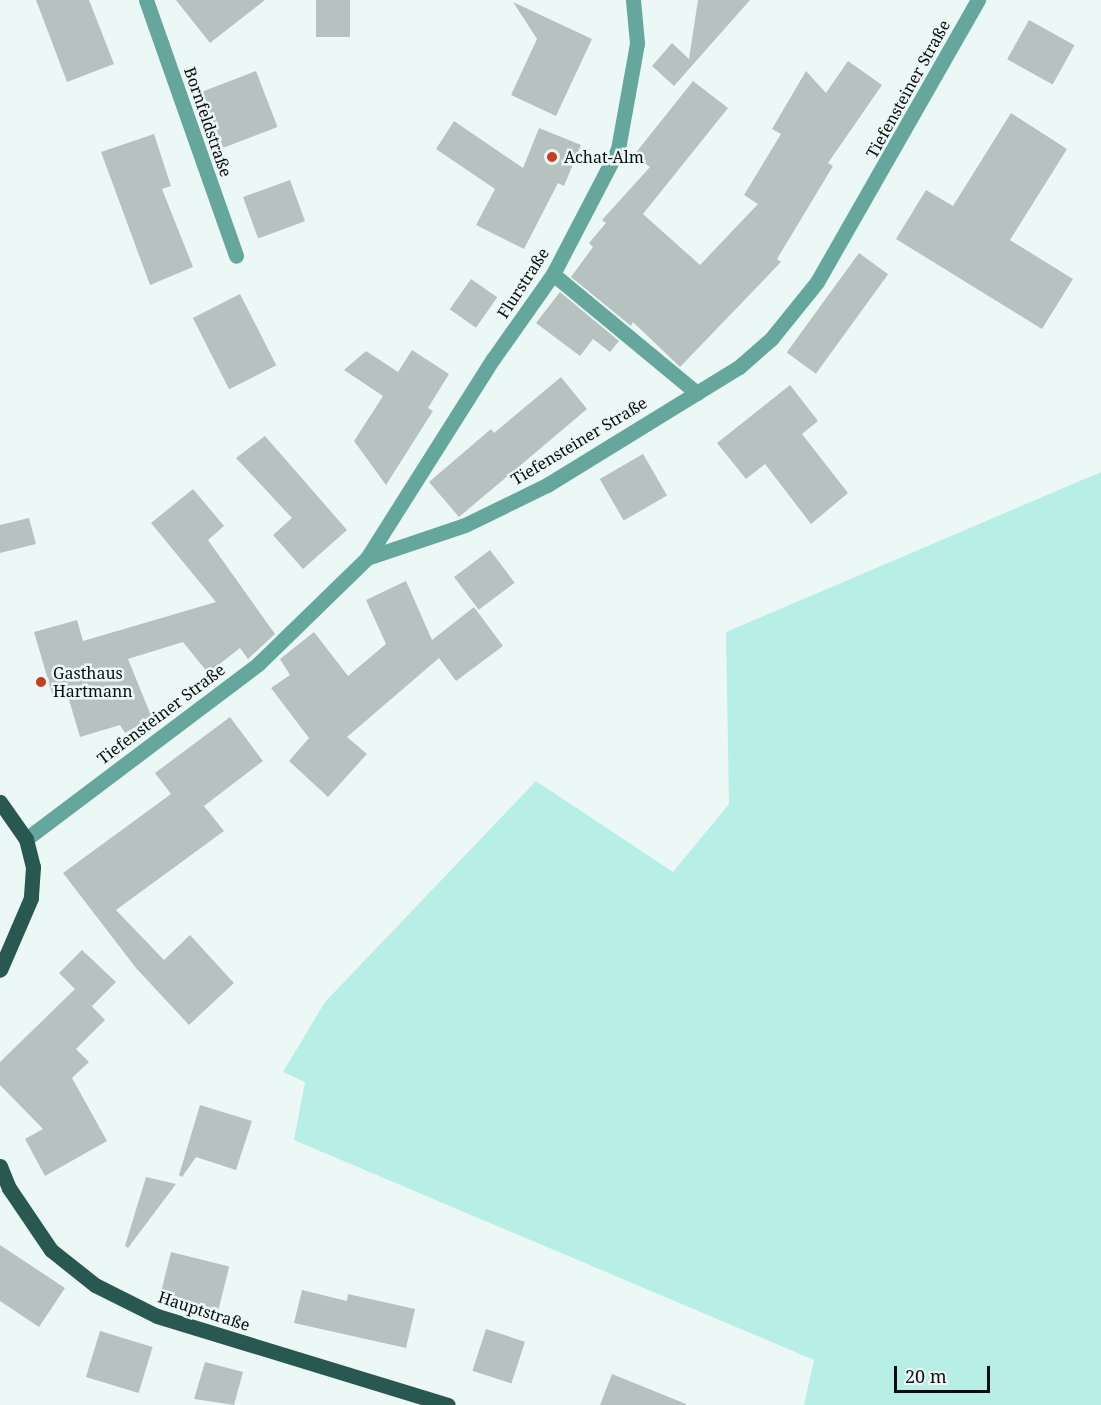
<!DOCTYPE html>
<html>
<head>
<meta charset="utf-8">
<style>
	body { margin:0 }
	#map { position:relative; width:1101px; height:1405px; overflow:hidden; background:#ecf8f6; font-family:"Noto Serif",serif }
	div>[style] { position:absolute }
	.green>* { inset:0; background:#b7eee5 }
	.building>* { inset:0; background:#b7c2c0; transform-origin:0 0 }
	.minor>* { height:15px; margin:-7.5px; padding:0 7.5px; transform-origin:7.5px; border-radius:7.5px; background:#65a79d }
	.major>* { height:15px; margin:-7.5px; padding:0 7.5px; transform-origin:7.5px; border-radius:7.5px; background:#295851 }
	.dots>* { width:16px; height:16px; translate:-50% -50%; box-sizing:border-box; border:3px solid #ecf8f6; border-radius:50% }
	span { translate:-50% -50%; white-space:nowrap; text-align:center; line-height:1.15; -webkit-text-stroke:5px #ecf8f6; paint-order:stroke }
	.street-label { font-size:16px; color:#0a0d0d }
	.poi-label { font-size:16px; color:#0a0d0d }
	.left { translate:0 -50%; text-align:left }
	.scale { position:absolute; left:894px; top:1366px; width:96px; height:27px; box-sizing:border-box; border:3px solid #0a0d0d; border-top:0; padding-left:8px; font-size:18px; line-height:21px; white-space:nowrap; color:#0a0d0d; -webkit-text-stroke:4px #ecf8f6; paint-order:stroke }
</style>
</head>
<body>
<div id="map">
	<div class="green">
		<i style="clip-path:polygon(1101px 472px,1101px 1405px,804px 1405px,814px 1360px,294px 1140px,305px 1082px,283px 1072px,325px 1002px,536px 781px,673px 872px,729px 804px,726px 632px)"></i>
	</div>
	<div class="building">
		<i style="clip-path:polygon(36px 0,89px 0,114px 64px,67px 82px)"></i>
		<i style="clip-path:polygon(176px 0,265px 0,210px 43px)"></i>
		<i style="left:316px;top:0;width:34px;height:37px"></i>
		<i style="clip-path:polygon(698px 0,750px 0,674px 86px,652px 66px,672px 43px,689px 59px)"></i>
		<i style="clip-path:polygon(513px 2px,592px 39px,556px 116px,511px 95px,537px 39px)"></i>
		<i style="left:1029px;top:20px;width:52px;height:45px;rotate:29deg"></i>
		<i style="clip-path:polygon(848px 61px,882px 85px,828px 163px,833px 166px,777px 259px,781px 262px,680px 367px,633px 322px,631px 326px,571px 277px,593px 247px,589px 243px,606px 223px,602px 220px,650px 167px,634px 155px,693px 81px,728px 108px,643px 214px,700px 265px,758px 204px,744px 195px,781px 134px,772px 129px,806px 71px,826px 93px)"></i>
		<i style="left:256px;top:71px;width:60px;height:58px;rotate:69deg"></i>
		<i style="clip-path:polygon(1011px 113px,1067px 149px,1010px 240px,1073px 279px,1042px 329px,896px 239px,926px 190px,953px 206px)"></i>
		<i style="clip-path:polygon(454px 121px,523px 168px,539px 128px,581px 145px,564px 186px,558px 183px,524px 249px,476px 225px,495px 189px,436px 149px)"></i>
		<i style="clip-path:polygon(154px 134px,171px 186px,162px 189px,193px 267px,150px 285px,101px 152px)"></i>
		<i style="left:290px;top:180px;width:44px;height:50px;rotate:70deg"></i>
		<i style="left:859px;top:253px;width:36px;height:123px;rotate:36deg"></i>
		<i style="left:471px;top:279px;width:32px;height:37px;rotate:35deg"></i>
		<i style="clip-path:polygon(560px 292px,619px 341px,610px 352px,593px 339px,580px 356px,536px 323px)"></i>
		<i style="left:240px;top:294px;width:80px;height:53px;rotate:63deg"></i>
		<i style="clip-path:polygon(412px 350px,449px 374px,428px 408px,433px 411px,386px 485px,354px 441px,383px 396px,344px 370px,366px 351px,398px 372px)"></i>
		<i style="clip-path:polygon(561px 377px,587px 409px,459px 517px,429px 482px,491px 429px,494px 433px)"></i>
		<i style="clip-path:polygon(790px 385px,818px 421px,802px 434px,848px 493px,811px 524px,765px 464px,746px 479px,717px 443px)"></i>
		<i style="clip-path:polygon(265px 436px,347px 530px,303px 569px,273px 535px,292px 518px,236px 458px)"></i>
		<i style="left:643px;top:454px;width:48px;height:50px;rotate:60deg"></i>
		<i style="clip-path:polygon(193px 489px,224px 526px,208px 540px,275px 634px,248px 659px,240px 648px,208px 673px,183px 642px,128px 659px,152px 718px,125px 733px,120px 725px,80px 737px,67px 693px,53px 697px,34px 632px,77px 620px,83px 641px,216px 602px,151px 523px)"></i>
		<i style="clip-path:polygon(29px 518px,36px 544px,0 553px,0 525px)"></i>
		<i style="left:490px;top:550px;width:41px;height:45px;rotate:53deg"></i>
		<i style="clip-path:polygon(406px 581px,432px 640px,474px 607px,503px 646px,456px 681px,439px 658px,347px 737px,367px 754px,328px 797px,289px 761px,309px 738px,271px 688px,290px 675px,280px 659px,314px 632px,348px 676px,386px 644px,366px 600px)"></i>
		<i style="clip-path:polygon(230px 717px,263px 761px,204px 806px,224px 831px,116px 910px,164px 960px,190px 935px,234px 983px,189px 1025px,136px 968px,63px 873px,171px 794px,155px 773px)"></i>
		<i style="clip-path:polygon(82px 950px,116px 982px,92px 1006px,85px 999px,105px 1020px,76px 1049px,89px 1062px,72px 1078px,107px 1141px,45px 1176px,25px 1139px,43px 1129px,0 1085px,0 1062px,75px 989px,59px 973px)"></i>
		<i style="clip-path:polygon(200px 1105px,252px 1121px,236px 1170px,196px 1157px,182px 1177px,179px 1175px)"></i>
		<i style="clip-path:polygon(146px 1177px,176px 1184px,128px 1248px,125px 1246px)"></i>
		<i style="clip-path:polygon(0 1245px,65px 1288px,39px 1327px,0 1301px)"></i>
		<i style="left:171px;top:1252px;width:60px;height:44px;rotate:14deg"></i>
		<i style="clip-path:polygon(302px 1290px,347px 1301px,348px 1294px,415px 1309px,406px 1348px,294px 1323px)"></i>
		<i style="left:486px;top:1329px;width:41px;height:44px;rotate:18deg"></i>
		<i style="left:100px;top:1331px;width:55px;height:48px;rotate:17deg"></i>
		<i style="clip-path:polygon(205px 1362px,243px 1372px,234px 1405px,194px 1399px)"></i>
		<i style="clip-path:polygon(612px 1374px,686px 1404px,686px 1405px,600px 1405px)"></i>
	</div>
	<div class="minor">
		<i style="left:146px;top:0;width:271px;rotate:70.6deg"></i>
		<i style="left:553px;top:274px;width:187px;rotate:39.6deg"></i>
		<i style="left:367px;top:558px;width:236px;rotate:-57.7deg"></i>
		<i style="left:493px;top:359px;width:104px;rotate:-54.8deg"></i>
		<i style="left:553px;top:274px;width:141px;rotate:-62.5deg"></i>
		<i style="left:618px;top:149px;width:108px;rotate:-79.8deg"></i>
		<i style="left:637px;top:43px;width:43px;rotate:-95.3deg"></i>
		<i style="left:26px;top:839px;width:291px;rotate:-37deg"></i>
		<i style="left:258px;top:664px;width:152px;rotate:-44.2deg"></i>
		<i style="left:367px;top:558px;width:103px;rotate:-18.6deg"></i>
		<i style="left:465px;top:525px;width:91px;rotate:-26deg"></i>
		<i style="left:547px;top:485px;width:225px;rotate:-31.6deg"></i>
		<i style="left:739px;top:367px;width:43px;rotate:-41.2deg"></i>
		<i style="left:771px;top:339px;width:73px;rotate:-51.1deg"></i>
		<i style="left:817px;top:282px;width:325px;rotate:-60.3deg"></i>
	</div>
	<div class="major">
		<i style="left:0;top:802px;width:45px;rotate:54.9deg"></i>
		<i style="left:26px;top:839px;width:29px;rotate:76deg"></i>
		<i style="left:33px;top:867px;width:31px;rotate:94deg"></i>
		<i style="left:31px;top:898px;width:78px;rotate:113.3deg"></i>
		<i style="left:0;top:1166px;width:24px;rotate:68deg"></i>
		<i style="left:9px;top:1188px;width:75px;rotate:55.9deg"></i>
		<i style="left:51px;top:1250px;width:56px;rotate:38.5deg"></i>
		<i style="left:95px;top:1285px;width:69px;rotate:26.6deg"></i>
		<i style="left:157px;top:1316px;width:304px;rotate:17deg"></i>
	</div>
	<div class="dots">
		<i style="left:552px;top:157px;background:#c73d20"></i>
		<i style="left:41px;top:682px;background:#c73d20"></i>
	</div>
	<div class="street-label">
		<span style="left:908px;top:89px;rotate:-61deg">Tiefensteiner Straße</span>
		<span style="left:208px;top:122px;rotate:71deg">Bornfeldstraße</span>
		<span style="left:523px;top:283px;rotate:-57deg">Flurstraße</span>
		<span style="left:579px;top:441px;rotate:-31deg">Tiefensteiner Straße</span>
		<span style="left:161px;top:714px;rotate:-37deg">Tiefensteiner Straße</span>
		<span style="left:204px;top:1311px;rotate:18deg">Hauptstraße</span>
	</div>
	<div class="poi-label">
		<span class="left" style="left:564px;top:157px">Achat-Alm</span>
		<span class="left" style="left:53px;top:682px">Gasthaus<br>Hartmann</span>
	</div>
	<div class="scale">20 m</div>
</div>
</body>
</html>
